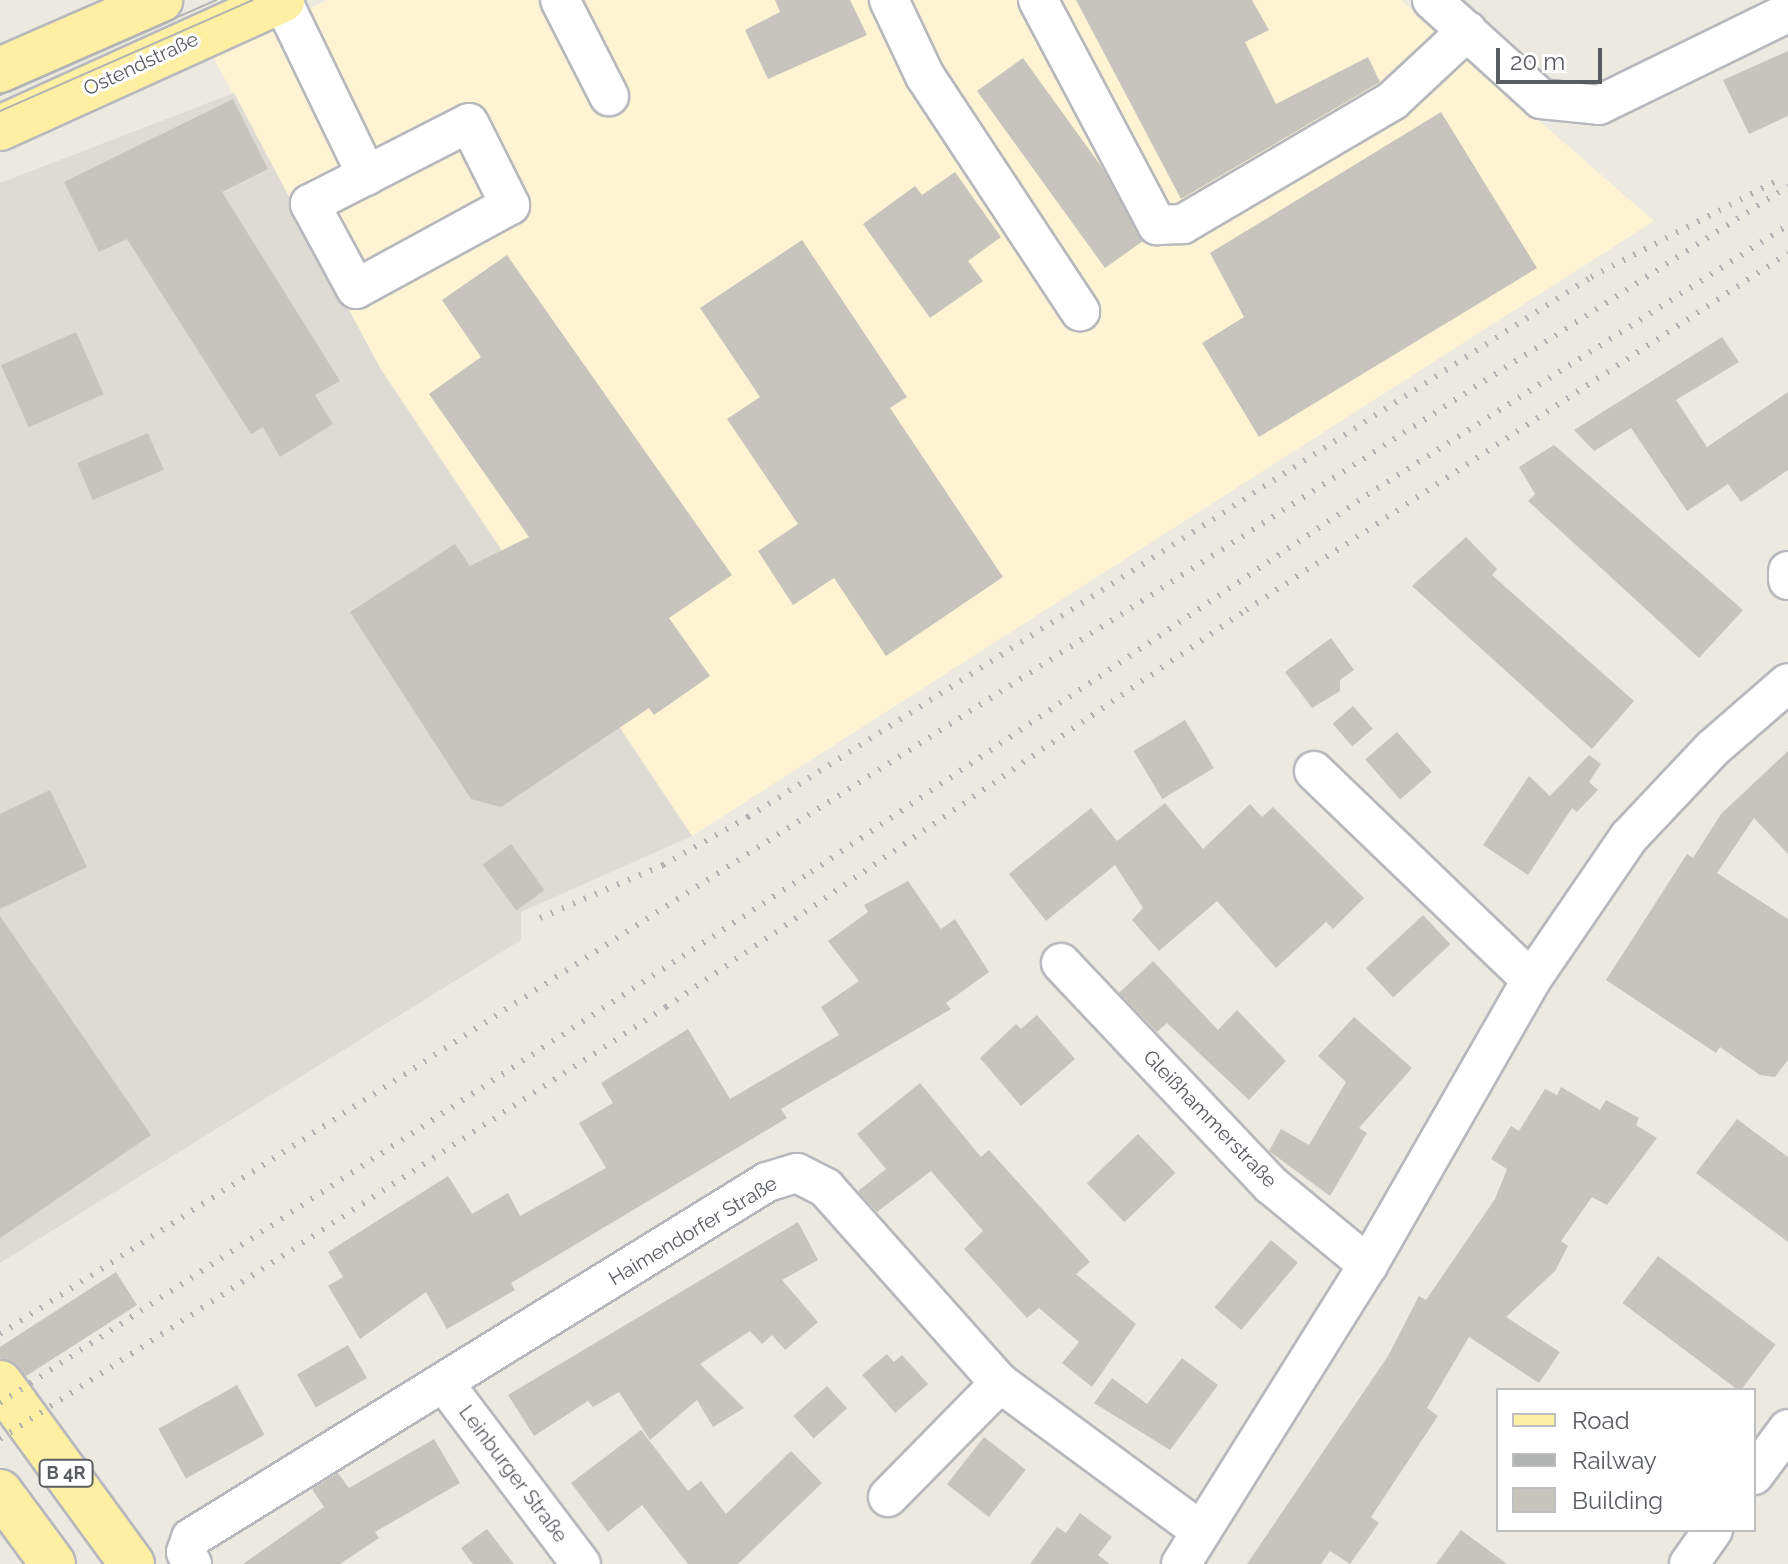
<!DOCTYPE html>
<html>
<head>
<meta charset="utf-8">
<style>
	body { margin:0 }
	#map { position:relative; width:1788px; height:1564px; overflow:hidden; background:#ece9e0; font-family:Raleway,sans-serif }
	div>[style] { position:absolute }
	.commercial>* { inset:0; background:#fef3d3 }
	.industrial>* { inset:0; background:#dddbd4 }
	.building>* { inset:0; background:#c7c4bd; transform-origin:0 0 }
	.roads { filter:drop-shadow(2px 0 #b6b8bd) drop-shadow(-2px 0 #b6b8bd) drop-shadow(0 2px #b6b8bd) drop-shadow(0 -2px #b6b8bd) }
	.minor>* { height:38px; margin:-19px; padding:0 19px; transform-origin:19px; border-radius:19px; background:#fff }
	.major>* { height:44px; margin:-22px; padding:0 22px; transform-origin:22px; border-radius:22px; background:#ffefa2 }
	.tram>* { height:2px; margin:-1px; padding:0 1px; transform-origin:1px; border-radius:1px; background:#b1b2b2 }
	.rail>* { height:6px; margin-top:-3px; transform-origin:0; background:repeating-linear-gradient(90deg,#b1b2b2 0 2px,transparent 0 12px) }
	span { translate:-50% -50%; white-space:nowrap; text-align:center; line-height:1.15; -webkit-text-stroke:6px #fff; paint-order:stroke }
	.shield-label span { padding:2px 6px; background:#fff; border:2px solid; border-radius:6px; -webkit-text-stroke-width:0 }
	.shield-label { font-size:18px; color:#595c61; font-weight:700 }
	.street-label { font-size:20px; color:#595c61 }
	.legend { position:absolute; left:1496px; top:1388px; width:260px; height:144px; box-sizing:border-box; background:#fff; border:2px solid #bdbec0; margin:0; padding:10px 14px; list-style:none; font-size:24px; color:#595c61 }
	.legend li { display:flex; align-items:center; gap:16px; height:40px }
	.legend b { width:40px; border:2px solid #bdbec0 }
	.scale { position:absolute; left:1496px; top:48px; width:106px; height:36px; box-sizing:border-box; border:4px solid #595c61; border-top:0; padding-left:10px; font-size:24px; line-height:28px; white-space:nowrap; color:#595c61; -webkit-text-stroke:6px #fff; paint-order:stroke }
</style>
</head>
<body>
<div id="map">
	<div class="commercial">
		<i style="clip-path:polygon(327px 0,1401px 0,1654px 221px,692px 836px,380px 368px,212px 55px)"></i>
	</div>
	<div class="industrial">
		<i style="clip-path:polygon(234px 93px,380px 368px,692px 836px,521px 912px,521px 940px,0 1263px,0 183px)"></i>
	</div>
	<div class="building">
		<i style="clip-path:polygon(775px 0,850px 0,867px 35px,768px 79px,745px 30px,780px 12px)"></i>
		<i style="clip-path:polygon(1076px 0,1252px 0,1269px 30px,1245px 42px,1276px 104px,1368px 57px,1380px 82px,1181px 199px)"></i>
		<i style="clip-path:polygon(1788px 51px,1788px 116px,1749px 134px,1723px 80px)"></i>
		<i style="clip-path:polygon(1023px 58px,1101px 166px,1143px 241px,1105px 268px,977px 91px)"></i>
		<i style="clip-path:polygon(233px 99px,268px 169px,222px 192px,340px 381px,315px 395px,333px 424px,280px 457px,263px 427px,251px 434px,127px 239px,99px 252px,64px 182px)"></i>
		<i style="clip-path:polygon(1441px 112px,1537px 268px,1259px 437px,1202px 343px,1244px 317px,1210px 253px)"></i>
		<i style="clip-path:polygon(955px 172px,1001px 237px,968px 261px,983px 281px,930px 318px,863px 224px,915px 186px,922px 195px)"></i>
		<i style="clip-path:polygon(802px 240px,907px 397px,890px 408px,1003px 577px,886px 656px,834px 578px,793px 605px,758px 551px,798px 524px,727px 419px,760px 397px,700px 308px)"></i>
		<i style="clip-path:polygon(507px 255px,732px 575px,669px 618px,710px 676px,654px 715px,649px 708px,501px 807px,471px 799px,350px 612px,455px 544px,470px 566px,529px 537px,429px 394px,481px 357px,442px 300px)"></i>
		<i style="left:76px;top:332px;width:68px;height:82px;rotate:66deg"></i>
		<i style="clip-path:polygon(1722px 337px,1739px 362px,1676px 400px,1707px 447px,1788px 392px,1788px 470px,1741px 502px,1728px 484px,1687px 511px,1631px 428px,1594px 451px,1574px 430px)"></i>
		<i style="left:148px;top:433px;width:40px;height:77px;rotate:67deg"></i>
		<i style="clip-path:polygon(1554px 445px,1743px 610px,1699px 658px,1528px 501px,1535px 494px,1519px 467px)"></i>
		<i style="clip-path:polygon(1466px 537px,1497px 569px,1492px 575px,1634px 701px,1592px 749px,1412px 586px)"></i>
		<i style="clip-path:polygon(1331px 638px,1354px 670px,1340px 680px,1340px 691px,1312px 708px,1285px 672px)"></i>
		<i style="left:1353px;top:706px;width:30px;height:27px;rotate:49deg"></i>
		<i style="left:1185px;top:720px;width:56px;height:60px;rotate:59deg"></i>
		<i style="left:1397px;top:732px;width:53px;height:42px;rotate:49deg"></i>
		<i style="clip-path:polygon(1788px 751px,1788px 854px,1754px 818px,1717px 873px,1788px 919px,1788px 1060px,1775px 1077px,1760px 1075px,1720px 1047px,1716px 1053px,1606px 980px,1687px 854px,1693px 858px,1721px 814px)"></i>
		<i style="clip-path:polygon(1589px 755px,1601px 764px,1589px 782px,1598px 790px,1577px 812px,1572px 808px,1528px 875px,1483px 845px,1529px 776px,1550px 796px)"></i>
		<i style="clip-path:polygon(50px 790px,87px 867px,0 909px,0 814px)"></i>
		<i style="clip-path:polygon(1165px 803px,1203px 849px,1250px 804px,1262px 817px,1273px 807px,1364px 898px,1333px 929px,1326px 922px,1276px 968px,1217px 901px,1159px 951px,1132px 920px,1143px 908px,1115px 865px,1046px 921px,1009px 874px,1091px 808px,1117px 841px)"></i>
		<i style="left:511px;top:844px;width:57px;height:35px;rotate:54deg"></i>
		<i style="clip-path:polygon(908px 881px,941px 929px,955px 919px,989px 972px,946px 1003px,951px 1009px,781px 1109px,787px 1118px,511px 1283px,515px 1290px,447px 1329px,426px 1292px,360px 1339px,328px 1286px,343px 1277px,328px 1252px,448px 1176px,472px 1214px,508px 1193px,520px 1216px,606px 1168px,579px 1123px,613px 1103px,601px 1083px,688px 1029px,730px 1099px,839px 1035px,821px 1007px,859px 981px,828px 941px,868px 912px,864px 905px)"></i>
		<i style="left:1423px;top:915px;width:40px;height:78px;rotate:47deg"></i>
		<i style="clip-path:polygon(0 916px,151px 1135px,0 1238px)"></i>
		<i style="clip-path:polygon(1153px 961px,1218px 1030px,1237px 1010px,1286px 1061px,1249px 1100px,1167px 1023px,1157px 1032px,1119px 993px)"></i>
		<i style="clip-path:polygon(1037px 1015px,1075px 1059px,1021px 1106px,980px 1058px,1016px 1024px,1021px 1029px)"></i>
		<i style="clip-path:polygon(1354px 1017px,1412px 1068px,1359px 1128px,1367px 1133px,1330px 1196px,1269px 1151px,1281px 1129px,1309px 1145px,1346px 1082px,1318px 1056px)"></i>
		<i style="clip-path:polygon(920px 1083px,981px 1157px,989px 1150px,1090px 1262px,1076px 1274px,1136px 1324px,1092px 1387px,1062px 1363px,1079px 1342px,1039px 1308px,1027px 1318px,964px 1249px,983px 1231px,931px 1171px,877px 1212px,858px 1191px,886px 1169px,857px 1134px)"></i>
		<i style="clip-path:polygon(1561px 1087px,1600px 1110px,1606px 1100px,1639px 1118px,1636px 1125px,1657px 1138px,1607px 1205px,1592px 1197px,1561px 1241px,1568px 1246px,1555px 1271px,1506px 1317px,1560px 1352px,1539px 1383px,1469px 1337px,1427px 1408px,1438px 1416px,1371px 1517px,1379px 1523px,1350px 1564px,1330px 1551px,1321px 1564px,1247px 1564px,1388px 1356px,1419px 1296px,1426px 1300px,1495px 1199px,1507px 1169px,1491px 1159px,1511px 1126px,1519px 1131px,1545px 1089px,1557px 1095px)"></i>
		<i style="clip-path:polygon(1737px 1119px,1788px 1157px,1788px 1242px,1696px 1173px)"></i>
		<i style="left:1138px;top:1134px;width:54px;height:71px;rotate:46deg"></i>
		<i style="clip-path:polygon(798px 1222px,818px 1260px,782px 1280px,818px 1322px,785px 1350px,772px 1335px,762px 1344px,750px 1331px,700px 1364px,744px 1408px,713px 1427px,697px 1400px,650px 1440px,619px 1392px,593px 1407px,588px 1401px,534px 1436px,508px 1395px)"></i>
		<i style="left:1271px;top:1240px;width:35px;height:88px;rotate:40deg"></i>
		<i style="left:1658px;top:1256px;width:147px;height:59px;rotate:37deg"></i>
		<i style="clip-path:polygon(116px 1272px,137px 1305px,26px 1376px,0 1358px,0 1347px)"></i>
		<i style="left:348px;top:1345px;width:38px;height:59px;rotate:60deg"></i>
		<i style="clip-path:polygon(887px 1354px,894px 1362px,902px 1355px,928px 1384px,895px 1413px,862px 1375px)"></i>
		<i style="clip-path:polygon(1182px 1358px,1218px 1385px,1170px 1450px,1094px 1403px,1112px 1378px,1147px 1404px)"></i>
		<i style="left:237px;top:1385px;width:57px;height:90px;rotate:61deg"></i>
		<i style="left:827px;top:1386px;width:30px;height:45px;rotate:48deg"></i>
		<i style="clip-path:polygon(641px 1430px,688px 1491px,701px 1481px,726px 1514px,791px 1451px,822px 1483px,738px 1564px,688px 1564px,642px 1505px,608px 1532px,571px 1483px)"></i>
		<i style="left:984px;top:1437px;width:53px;height:60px;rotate:38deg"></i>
		<i style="clip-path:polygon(434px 1439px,460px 1483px,375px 1532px,379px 1538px,340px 1564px,243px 1564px,324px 1507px,312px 1489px,338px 1473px,349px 1488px)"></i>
		<i style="clip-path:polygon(1080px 1513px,1112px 1537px,1098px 1555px,1110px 1564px,1030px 1564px,1057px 1527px,1066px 1533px)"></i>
		<i style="clip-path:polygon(487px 1529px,514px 1564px,473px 1564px,461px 1548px)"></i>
		<i style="clip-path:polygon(1461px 1530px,1507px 1564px,1436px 1564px)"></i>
	</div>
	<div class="roads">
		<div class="minor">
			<i style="left:282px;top:0;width:195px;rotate:64.2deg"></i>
			<i style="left:560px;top:0;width:108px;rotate:63deg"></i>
			<i style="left:889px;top:0;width:84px;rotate:64.7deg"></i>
			<i style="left:925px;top:76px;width:282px;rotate:56.6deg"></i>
			<i style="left:1038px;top:0;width:255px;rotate:62.1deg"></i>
			<i style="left:1157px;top:225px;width:26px;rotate:-2deg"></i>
			<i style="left:1183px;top:224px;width:243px;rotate:-30.5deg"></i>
			<i style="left:1392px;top:101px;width:103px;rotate:-43deg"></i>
			<i style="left:1432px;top:0;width:147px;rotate:42.2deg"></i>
			<i style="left:1541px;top:99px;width:58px;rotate:5.9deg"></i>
			<i style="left:1599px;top:105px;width:210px;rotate:-26deg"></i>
			<i style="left:469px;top:123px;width:92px;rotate:63.4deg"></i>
			<i style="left:510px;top:205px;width:175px;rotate:151.4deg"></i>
			<i style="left:356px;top:289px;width:97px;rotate:-118.4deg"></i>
			<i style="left:310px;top:204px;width:178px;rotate:-27deg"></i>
			<i style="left:1788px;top:571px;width:9px;rotate:90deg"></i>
			<i style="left:1314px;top:771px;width:301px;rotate:43.9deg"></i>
			<i style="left:1061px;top:963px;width:306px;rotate:46.6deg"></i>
			<i style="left:1271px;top:1185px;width:126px;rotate:39.5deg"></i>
			<i style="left:444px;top:1383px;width:227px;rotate:52.9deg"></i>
			<i style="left:1754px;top:1475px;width:57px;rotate:-53.5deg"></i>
			<i style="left:888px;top:1497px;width:160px;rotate:-45.5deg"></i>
			<i style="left:192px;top:1564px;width:13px;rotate:-117deg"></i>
			<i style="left:186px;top:1552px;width:15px;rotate:-70deg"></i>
			<i style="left:191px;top:1538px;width:677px;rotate:-31.72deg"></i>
			<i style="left:767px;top:1182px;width:31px;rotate:-17deg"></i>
			<i style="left:797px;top:1173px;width:33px;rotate:27deg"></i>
			<i style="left:826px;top:1188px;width:261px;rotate:48.3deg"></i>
			<i style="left:1000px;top:1383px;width:250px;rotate:36.4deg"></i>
			<i style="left:1181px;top:1564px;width:353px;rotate:-58deg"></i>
			<i style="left:1368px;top:1265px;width:328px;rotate:-60.2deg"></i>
			<i style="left:1531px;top:980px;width:173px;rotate:-55.6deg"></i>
			<i style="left:1629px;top:837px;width:122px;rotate:-46.7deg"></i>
			<i style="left:1713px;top:748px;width:99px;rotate:-40.9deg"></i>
			<i style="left:1689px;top:1564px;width:42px;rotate:-54.8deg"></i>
		</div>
		<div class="major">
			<i style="left:0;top:70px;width:175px;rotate:-23.6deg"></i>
			<i style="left:0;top:128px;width:310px;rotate:-24.4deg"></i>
			<i style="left:0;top:1383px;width:224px;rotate:53.9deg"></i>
			<i style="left:0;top:1492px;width:89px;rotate:53.6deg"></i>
		</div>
	</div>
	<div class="tram">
		<i style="left:0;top:95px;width:236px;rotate:-23.7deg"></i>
		<i style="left:0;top:111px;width:276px;rotate:-23.7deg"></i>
	</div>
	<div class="rail">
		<i style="left:540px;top:918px;width:134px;rotate:-23.3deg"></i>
		<i style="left:663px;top:865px;width:98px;rotate:-29.5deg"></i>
		<i style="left:748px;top:817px;width:1001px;rotate:-32.64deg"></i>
		<i style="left:1591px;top:277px;width:211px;rotate:-27.4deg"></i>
		<i style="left:0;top:1334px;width:2125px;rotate:-32.7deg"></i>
		<i style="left:0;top:1403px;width:969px;rotate:-33.21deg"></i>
		<i style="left:811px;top:872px;width:672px;rotate:-34.14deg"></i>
		<i style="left:1367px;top:495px;width:500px;rotate:-32.67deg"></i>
		<i style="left:0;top:1439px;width:794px;rotate:-32.97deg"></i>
		<i style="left:666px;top:1007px;width:703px;rotate:-34.39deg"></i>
		<i style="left:1246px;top:610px;width:649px;rotate:-33.37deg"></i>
	</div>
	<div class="shield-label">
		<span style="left:66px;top:1473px">B 4R</span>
	</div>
	<div class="street-label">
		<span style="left:141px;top:64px;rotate:-25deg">Ostendstraße</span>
		<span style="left:1210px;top:1119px;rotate:46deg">Gleißhammerstraße</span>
		<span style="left:693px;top:1231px;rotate:-31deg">Haimendorfer Straße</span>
		<span style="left:513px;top:1474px;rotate:53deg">Leinburger Straße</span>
	</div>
	<ul class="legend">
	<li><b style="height:10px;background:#ffefa2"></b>Road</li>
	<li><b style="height:10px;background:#b1b2b2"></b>Railway</li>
	<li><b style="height:22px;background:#c7c4bd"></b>Building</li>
	</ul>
	<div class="scale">20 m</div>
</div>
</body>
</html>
